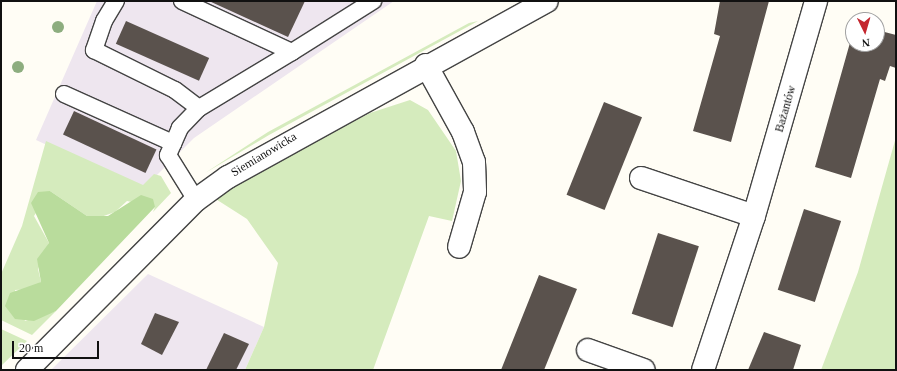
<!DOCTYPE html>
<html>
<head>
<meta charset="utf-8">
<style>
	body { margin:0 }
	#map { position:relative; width:897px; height:371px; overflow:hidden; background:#fffdf5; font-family:"Times New Roman",serif }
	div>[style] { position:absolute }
	.industrial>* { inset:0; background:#eee6ef }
	.green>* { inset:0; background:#d5ebbd }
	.forest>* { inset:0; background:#b9dc9c }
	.building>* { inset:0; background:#5a524d; transform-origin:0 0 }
	.roads { filter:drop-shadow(1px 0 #444) drop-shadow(-1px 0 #444) drop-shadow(0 1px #444) drop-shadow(0 -1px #444) }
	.service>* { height:16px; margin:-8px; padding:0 8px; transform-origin:8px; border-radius:8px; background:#fff }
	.minor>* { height:22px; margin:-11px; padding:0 11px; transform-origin:11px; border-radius:11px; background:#fff }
	.trees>* { width:12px; height:12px; margin:-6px; border-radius:50%; background:#8dad7f }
	span { translate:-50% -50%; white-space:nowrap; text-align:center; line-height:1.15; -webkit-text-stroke:4px #fff; paint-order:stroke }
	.street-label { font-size:12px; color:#111 }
	.frame { position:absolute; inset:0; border:2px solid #111; pointer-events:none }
	.north { position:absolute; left:845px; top:12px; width:40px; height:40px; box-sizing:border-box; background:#fff; border:1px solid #a0a0a0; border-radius:50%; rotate:175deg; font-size:11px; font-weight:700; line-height:16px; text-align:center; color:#111 }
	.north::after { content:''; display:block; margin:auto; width:14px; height:18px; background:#c4262e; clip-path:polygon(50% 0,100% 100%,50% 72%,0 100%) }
	.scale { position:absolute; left:12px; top:341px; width:87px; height:18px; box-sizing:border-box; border:2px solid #111; border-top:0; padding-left:5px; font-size:12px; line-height:14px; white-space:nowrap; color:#111; -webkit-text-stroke:3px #fff; paint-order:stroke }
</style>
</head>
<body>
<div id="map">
	<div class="industrial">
		<i style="clip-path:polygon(97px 1px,394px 1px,194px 138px,143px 189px,36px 140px)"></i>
		<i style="clip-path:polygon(148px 274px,264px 327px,245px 370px,51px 370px)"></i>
	</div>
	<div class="green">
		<i style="clip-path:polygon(478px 21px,269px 135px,205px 173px,268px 132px,469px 23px)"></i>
		<i style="clip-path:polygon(410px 100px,428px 110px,456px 151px,461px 181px,452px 221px,429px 216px,373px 370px,245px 370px,264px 327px,278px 263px,247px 219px,211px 196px,370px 113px)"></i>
		<i style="clip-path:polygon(896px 137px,896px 370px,821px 370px,858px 272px)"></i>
		<i style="clip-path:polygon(46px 141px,143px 185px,154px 174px,161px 176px,171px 193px,153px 212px,155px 207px,127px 201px,115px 212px,98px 218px,87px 216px,50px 191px,34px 216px,49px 243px,38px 269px,41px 282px,31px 289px,15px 290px,25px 321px,56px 311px,32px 335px,1px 320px,1px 274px,22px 226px)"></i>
		<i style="clip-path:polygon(1px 329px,27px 341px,1px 366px)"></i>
	</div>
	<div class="forest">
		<i style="clip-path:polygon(50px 191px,87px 216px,108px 216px,141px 195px,153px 199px,155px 207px,56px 311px,34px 321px,15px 319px,5px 306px,10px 293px,41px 282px,37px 259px,49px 243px,31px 203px,38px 192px)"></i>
	</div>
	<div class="building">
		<i style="clip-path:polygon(209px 1px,305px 1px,288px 37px)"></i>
		<i style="clip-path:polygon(720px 1px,769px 1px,731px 142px,693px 131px,720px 36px,714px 34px)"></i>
		<i style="left:126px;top:21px;width:91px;height:25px;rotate:24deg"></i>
		<i style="clip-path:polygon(877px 30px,896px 35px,896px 68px,890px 66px,885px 81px,880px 79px,851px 178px,815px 167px,853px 32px,853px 44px,877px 44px)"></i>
		<i style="left:604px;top:102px;width:41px;height:100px;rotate:22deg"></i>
		<i style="left:74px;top:111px;width:91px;height:26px;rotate:25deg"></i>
		<i style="left:804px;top:209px;width:39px;height:85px;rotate:18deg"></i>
		<i style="left:658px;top:233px;width:43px;height:85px;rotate:18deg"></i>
		<i style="clip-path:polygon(539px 275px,577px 289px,544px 370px,501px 370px)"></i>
		<i style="clip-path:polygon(155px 313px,179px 322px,162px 355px,141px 344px)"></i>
		<i style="clip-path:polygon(764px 332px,801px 345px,793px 370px,748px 370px)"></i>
		<i style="clip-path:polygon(224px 333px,249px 344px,236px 370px,206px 370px)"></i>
	</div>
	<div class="roads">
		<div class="service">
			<i style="left:116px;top:1px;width:23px;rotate:121deg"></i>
			<i style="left:104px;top:21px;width:31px;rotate:109deg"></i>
			<i style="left:94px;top:50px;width:90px;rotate:26.3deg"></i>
			<i style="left:175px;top:90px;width:30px;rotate:37deg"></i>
			<i style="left:182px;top:1px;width:121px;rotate:24.9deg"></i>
			<i style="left:292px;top:52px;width:109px;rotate:148.9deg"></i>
			<i style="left:199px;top:108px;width:28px;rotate:134deg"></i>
			<i style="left:180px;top:128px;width:30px;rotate:114deg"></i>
			<i style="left:168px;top:155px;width:53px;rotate:58.1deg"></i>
			<i style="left:292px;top:52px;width:96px;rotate:-32.2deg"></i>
			<i style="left:64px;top:94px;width:120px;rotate:24.2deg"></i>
		</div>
		<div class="minor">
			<i style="left:426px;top:65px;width:77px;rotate:61.1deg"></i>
			<i style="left:463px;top:132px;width:32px;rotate:70deg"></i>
			<i style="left:474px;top:162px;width:30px;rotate:88deg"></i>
			<i style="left:475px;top:192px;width:57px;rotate:106.2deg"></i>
			<i style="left:641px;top:178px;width:119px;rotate:18.6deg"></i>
			<i style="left:588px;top:350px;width:59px;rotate:19.7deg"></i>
			<i style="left:27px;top:370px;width:240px;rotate:-45.2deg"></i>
			<i style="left:196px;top:200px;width:39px;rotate:-36deg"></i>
			<i style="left:228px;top:177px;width:364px;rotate:-28.9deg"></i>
			<i style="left:703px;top:370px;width:162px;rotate:-71.7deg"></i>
			<i style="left:754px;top:216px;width:224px;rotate:-73.9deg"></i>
		</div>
	</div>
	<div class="trees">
		<i style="left:58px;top:27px"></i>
		<i style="left:18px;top:67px"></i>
	</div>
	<div class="street-label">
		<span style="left:786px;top:109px;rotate:-74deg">Bażantów</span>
		<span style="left:264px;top:155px;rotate:-31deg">Siemianowicka</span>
	</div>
	<div class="frame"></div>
	<div class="north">N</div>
	<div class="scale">20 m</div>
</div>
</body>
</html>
